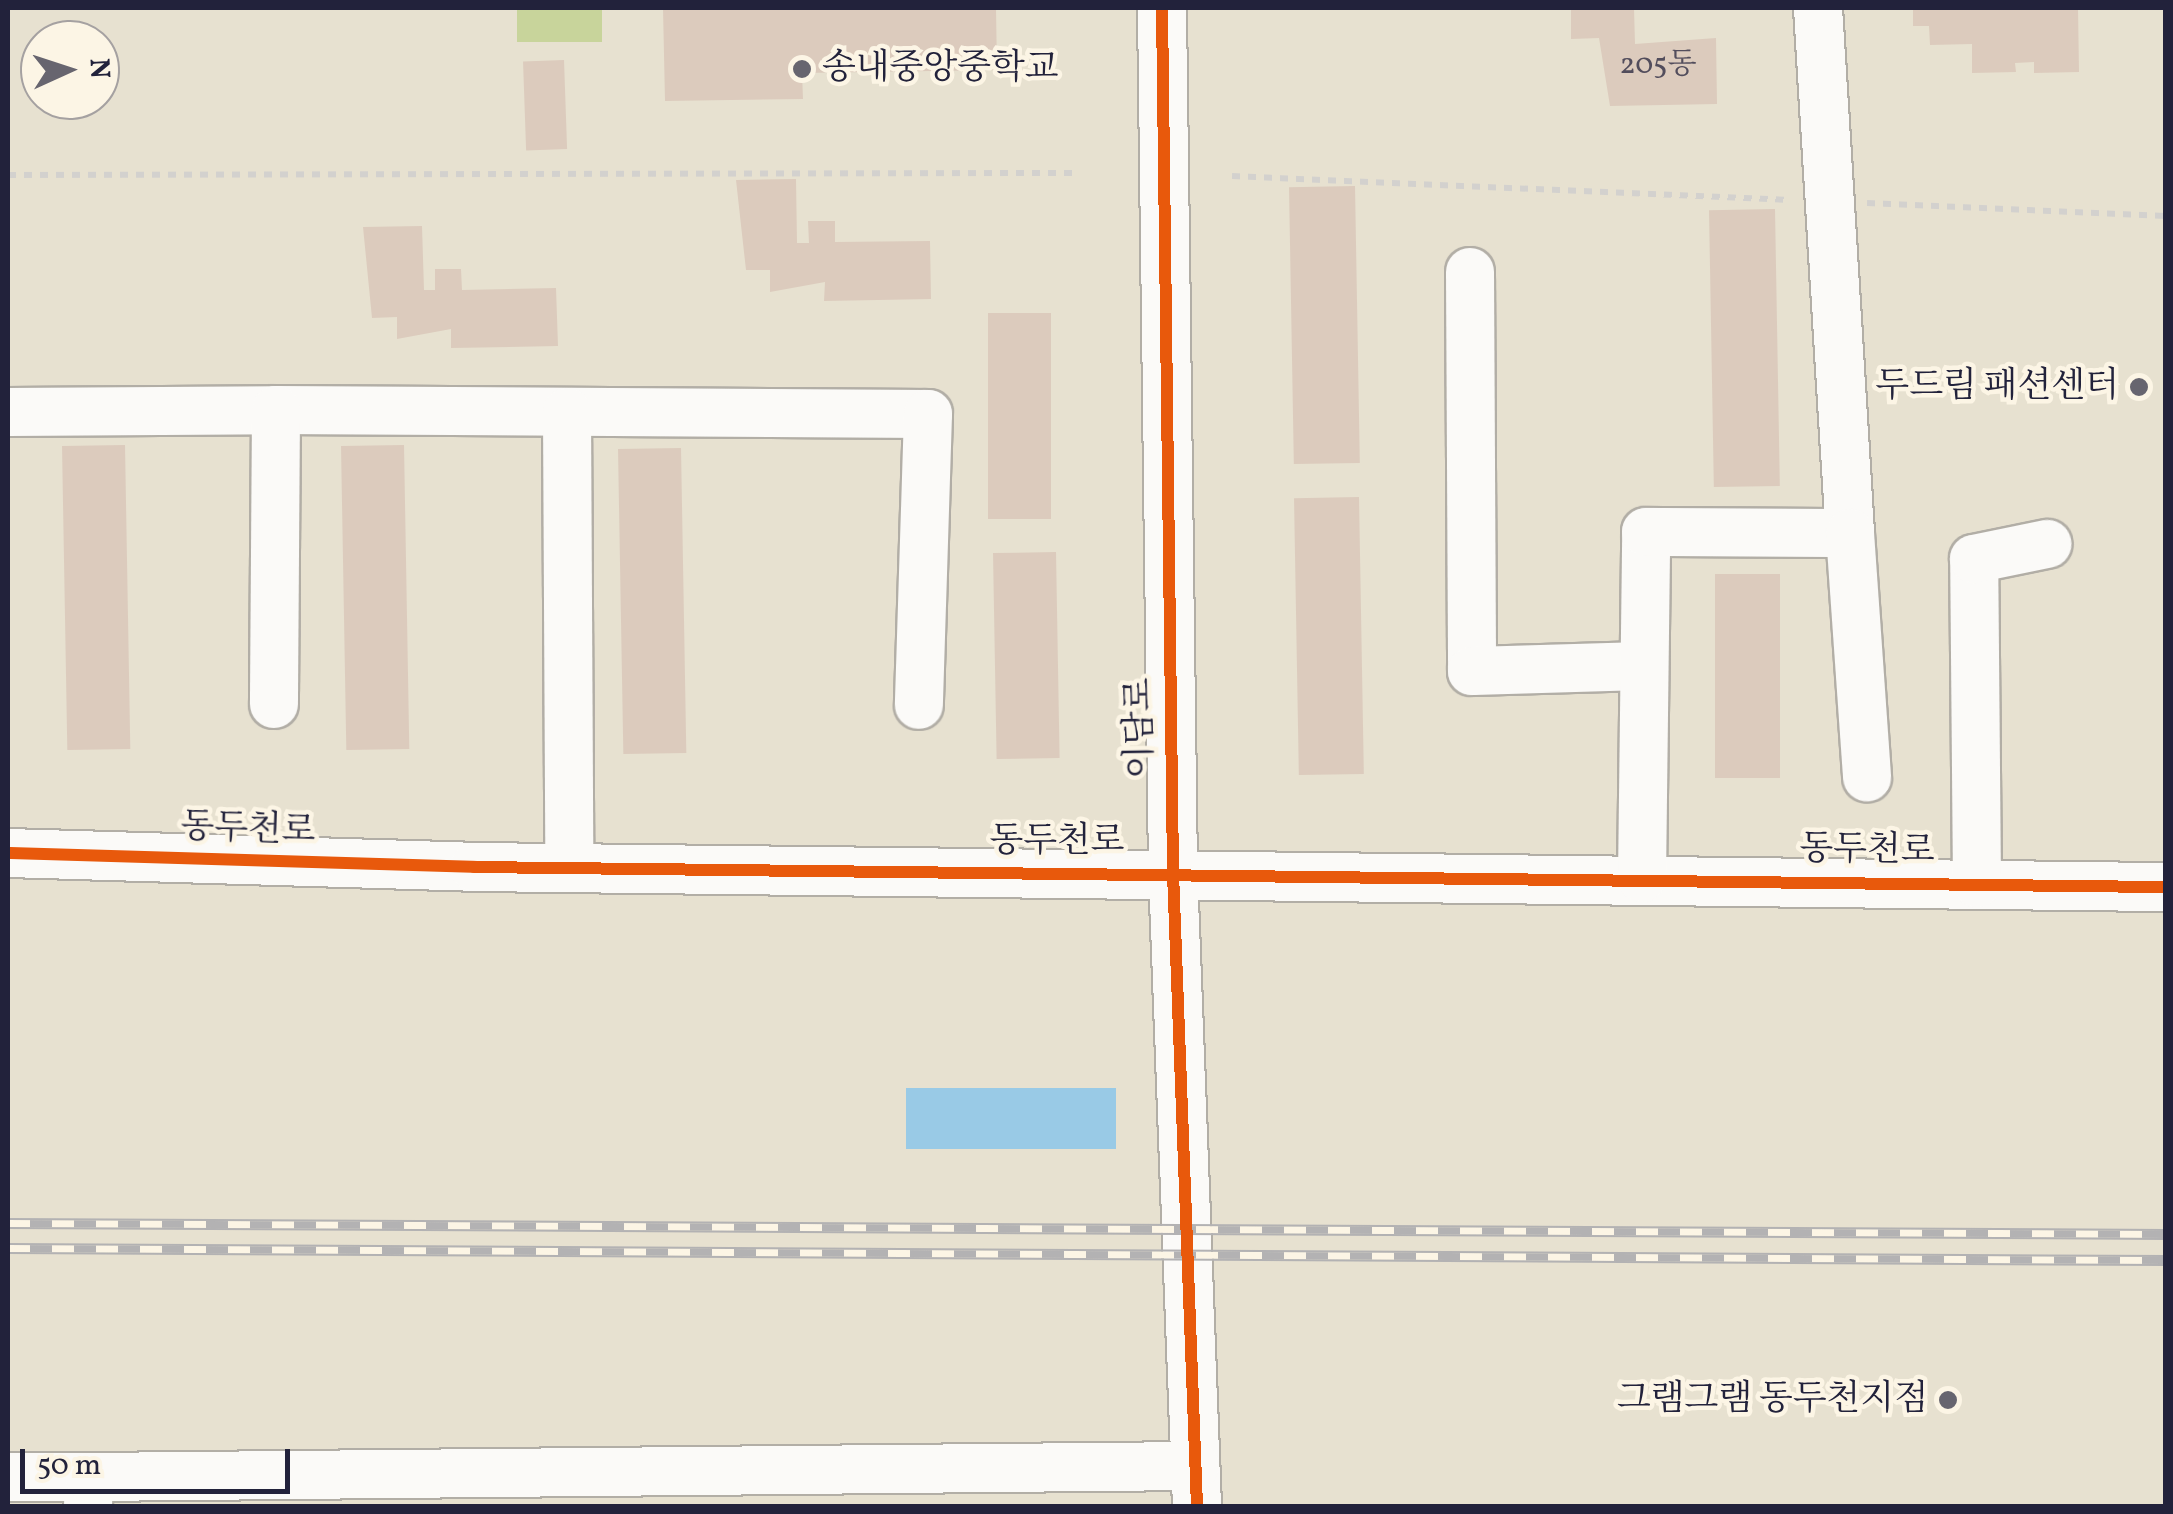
<!DOCTYPE html>
<html>
<head>
<meta charset="utf-8">
<style>
	body { margin:0 }
	#map { position:relative; width:2173px; height:1514px; overflow:hidden; background:#e7e1d0; font-family:Vollkorn,"Noto Serif KR",serif }
	div>[style] { position:absolute }
	.green>* { inset:0; background:#c8d49b; transform-origin:0 0 }
	.water>* { inset:0; background:#99cae6; transform-origin:0 0 }
	.building>* { inset:0; background:#dccbbd; transform-origin:0 0 }
	.path>* { height:6px; margin-top:-3px; transform-origin:0; background:repeating-linear-gradient(90deg,#d3d1ce 0 8px,transparent 0 16px) }
	.roads { filter:drop-shadow(2px 0 #b2aea6) drop-shadow(-2px 0 #b2aea6) drop-shadow(0 2px #b2aea6) drop-shadow(0 -2px #b2aea6) }
	.minor>* { height:48px; margin:-24px; padding:0 24px; transform-origin:24px; border-radius:24px; background:#fbfaf8 }
	.rail>* { height:11px; margin-top:-5.5px; transform-origin:0; background:repeating-linear-gradient(90deg,#fcf5e5 0 22px,#b3b2b3 0 44px); box-sizing:border-box; border-block:2px solid #b3b2b3 }
	.cycleway>* { height:12px; margin:-6px; padding:0 6px; transform-origin:6px; border-radius:6px; background:#e8590c }
	.dots>* { width:28px; height:28px; translate:-50% -50%; box-sizing:border-box; border:5px solid #fcf5e5; border-radius:50% }
	span { translate:-50% -50%; white-space:nowrap; text-align:center; line-height:1.15; -webkit-text-stroke:9px #fcf5e5; paint-order:stroke }
	.number-label { font-size:30px; color:#524d5c }
	.number-label span { -webkit-text-stroke-width:0 }
	.poi-label { font-size:35px; color:#22223b }
	.left { translate:0 -50%; text-align:left }
	.right { translate:-100% -50%; text-align:right }
	.street-label { font-size:35px; color:#22223b }
	.frame { position:absolute; inset:0; border:10px solid #22223b; pointer-events:none }
	.north { position:absolute; left:20px; top:20px; width:100px; height:100px; box-sizing:border-box; background:#fcf5e5; border:2px solid #a5a1a1; border-radius:50%; rotate:87deg; font-size:28px; font-weight:700; line-height:40px; text-align:center; color:#22223b }
	.north::after { content:''; display:block; margin:auto; width:35px; height:45px; background:#67656f; clip-path:polygon(50% 0,100% 100%,50% 72%,0 100%) }
	.scale { position:absolute; left:20px; top:1449px; width:270px; height:45px; box-sizing:border-box; border:5px solid #22223b; border-top:0; padding-left:12px; font-size:30px; line-height:35px; white-space:nowrap; color:#22223b; -webkit-text-stroke:8px #fcf5e5; paint-order:stroke }
</style>
</head>
<body>
<div id="map">
	<div class="green">
		<i style="left:517px;top:8px;width:85px;height:34px"></i>
	</div>
	<div class="water">
		<i style="left:906px;top:1088px;width:210px;height:61px"></i>
	</div>
	<div class="building">
		<i style="clip-path:polygon(663px 8px,996px 8px,997px 70px,802px 73px,803px 99px,665px 101px)"></i>
		<i style="clip-path:polygon(1571px 8px,1634px 8px,1635px 44px,1716px 38px,1717px 104px,1610px 106px,1599px 38px,1571px 39px)"></i>
		<i style="clip-path:polygon(1913px 8px,2078px 8px,2079px 72px,2034px 73px,2034px 62px,2015px 63px,2016px 72px,1972px 73px,1972px 44px,1930px 45px,1929px 26px,1913px 26px)"></i>
		<i style="left:564px;top:60px;width:89px;height:41px;rotate:88deg"></i>
		<i style="clip-path:polygon(796px 179px,797px 243px,809px 243px,808px 221px,835px 221px,835px 242px,930px 241px,931px 299px,824px 301px,825px 282px,770px 292px,770px 270px,746px 270px,736px 180px)"></i>
		<i style="left:1355px;top:186px;width:277px;height:66px;rotate:89deg"></i>
		<i style="left:1775px;top:209px;width:277px;height:66px;rotate:89deg"></i>
		<i style="clip-path:polygon(422px 226px,424px 290px,435px 290px,435px 269px,461px 269px,462px 290px,556px 288px,558px 346px,451px 348px,451px 329px,397px 339px,397px 317px,372px 318px,363px 227px)"></i>
		<i style="left:988px;top:313px;width:63px;height:206px"></i>
		<i style="left:125px;top:445px;width:304px;height:63px;rotate:89deg"></i>
		<i style="left:404px;top:445px;width:304px;height:63px;rotate:89deg"></i>
		<i style="left:681px;top:448px;width:305px;height:63px;rotate:89deg"></i>
		<i style="left:1359px;top:497px;width:277px;height:65px;rotate:89deg"></i>
		<i style="left:1056px;top:552px;width:206px;height:63px;rotate:89deg"></i>
		<i style="left:1715px;top:574px;width:65px;height:204px"></i>
	</div>
	<div class="path">
		<i style="left:8px;top:175px;width:1070px;rotate:-0.11deg"></i>
		<i style="left:1232px;top:176px;width:559px;rotate:2.46deg"></i>
		<i style="left:1867px;top:203px;width:299px;rotate:2.5deg"></i>
	</div>
	<div class="roads">
		<div class="minor">
			<i style="left:1162px;top:8px;width:865px;rotate:89.27deg"></i>
			<i style="left:1173px;top:873px;width:633px;rotate:87.83deg"></i>
			<i style="left:1818px;top:8px;width:526px;rotate:86.51deg"></i>
			<i style="left:1470px;top:272px;width:399px;rotate:89.7deg"></i>
			<i style="left:1472px;top:671px;width:172px;rotate:-1.7deg"></i>
			<i style="left:276px;top:410px;width:652px;rotate:0.35deg"></i>
			<i style="left:928px;top:414px;width:291px;rotate:91.8deg"></i>
			<i style="left:8px;top:412px;width:268px;rotate:-0.4deg"></i>
			<i style="left:276px;top:410px;width:294px;rotate:90.4deg"></i>
			<i style="left:567px;top:412px;width:456px;rotate:89.7deg"></i>
			<i style="left:8px;top:853px;width:466px;rotate:1.7deg"></i>
			<i style="left:474px;top:867px;width:1692px;rotate:0.68deg"></i>
			<i style="left:1642px;top:878px;width:346px;rotate:-89.3deg"></i>
			<i style="left:1646px;top:532px;width:204px;rotate:0.3deg"></i>
			<i style="left:1850px;top:533px;width:245px;rotate:86deg"></i>
			<i style="left:1977px;top:883px;width:324px;rotate:-90.5deg"></i>
			<i style="left:1974px;top:559px;width:75px;rotate:-11.6deg"></i>
			<i style="left:8px;top:1477px;width:81px"></i>
			<i style="left:89px;top:1477px;width:29px;rotate:92deg"></i>
			<i style="left:89px;top:1477px;width:1106px;rotate:-0.57deg"></i>
		</div>
	</div>
	<div class="rail">
		<i style="left:8px;top:1223px;width:2158px;rotate:0.29deg"></i>
		<i style="left:8px;top:1248px;width:2158px;rotate:0.32deg"></i>
	</div>
	<div class="cycleway">
		<i style="left:1162px;top:8px;width:865px;rotate:89.27deg"></i>
		<i style="left:1173px;top:873px;width:633px;rotate:87.83deg"></i>
		<i style="left:8px;top:853px;width:466px;rotate:1.7deg"></i>
		<i style="left:474px;top:867px;width:1692px;rotate:0.68deg"></i>
	</div>
	<div class="dots">
		<i style="left:802px;top:69px;background:#67656f"></i>
		<i style="left:2139px;top:387px;background:#67656f"></i>
		<i style="left:1948px;top:1400px;background:#67656f"></i>
	</div>
	<div class="number-label">
		<span style="left:1658px;top:65px">205동</span>
	</div>
	<div class="poi-label">
		<span class="left" style="left:822px;top:69px">송내중앙중학교</span>
		<span class="right" style="left:2119px;top:387px">두드림 패션센터</span>
		<span class="right" style="left:1928px;top:1400px">그램그램 동두천지점</span>
	</div>
	<div class="street-label">
		<span style="left:1141px;top:728px;rotate:-91deg">이담로</span>
		<span style="left:248px;top:830px;rotate:2deg">동두천로</span>
		<span style="left:1057px;top:842px">동두천로</span>
		<span style="left:1867px;top:851px;rotate:1deg">동두천로</span>
	</div>
	<div class="frame"></div>
	<div class="north">N</div>
	<div class="scale">50 m</div>
</div>
</body>
</html>
